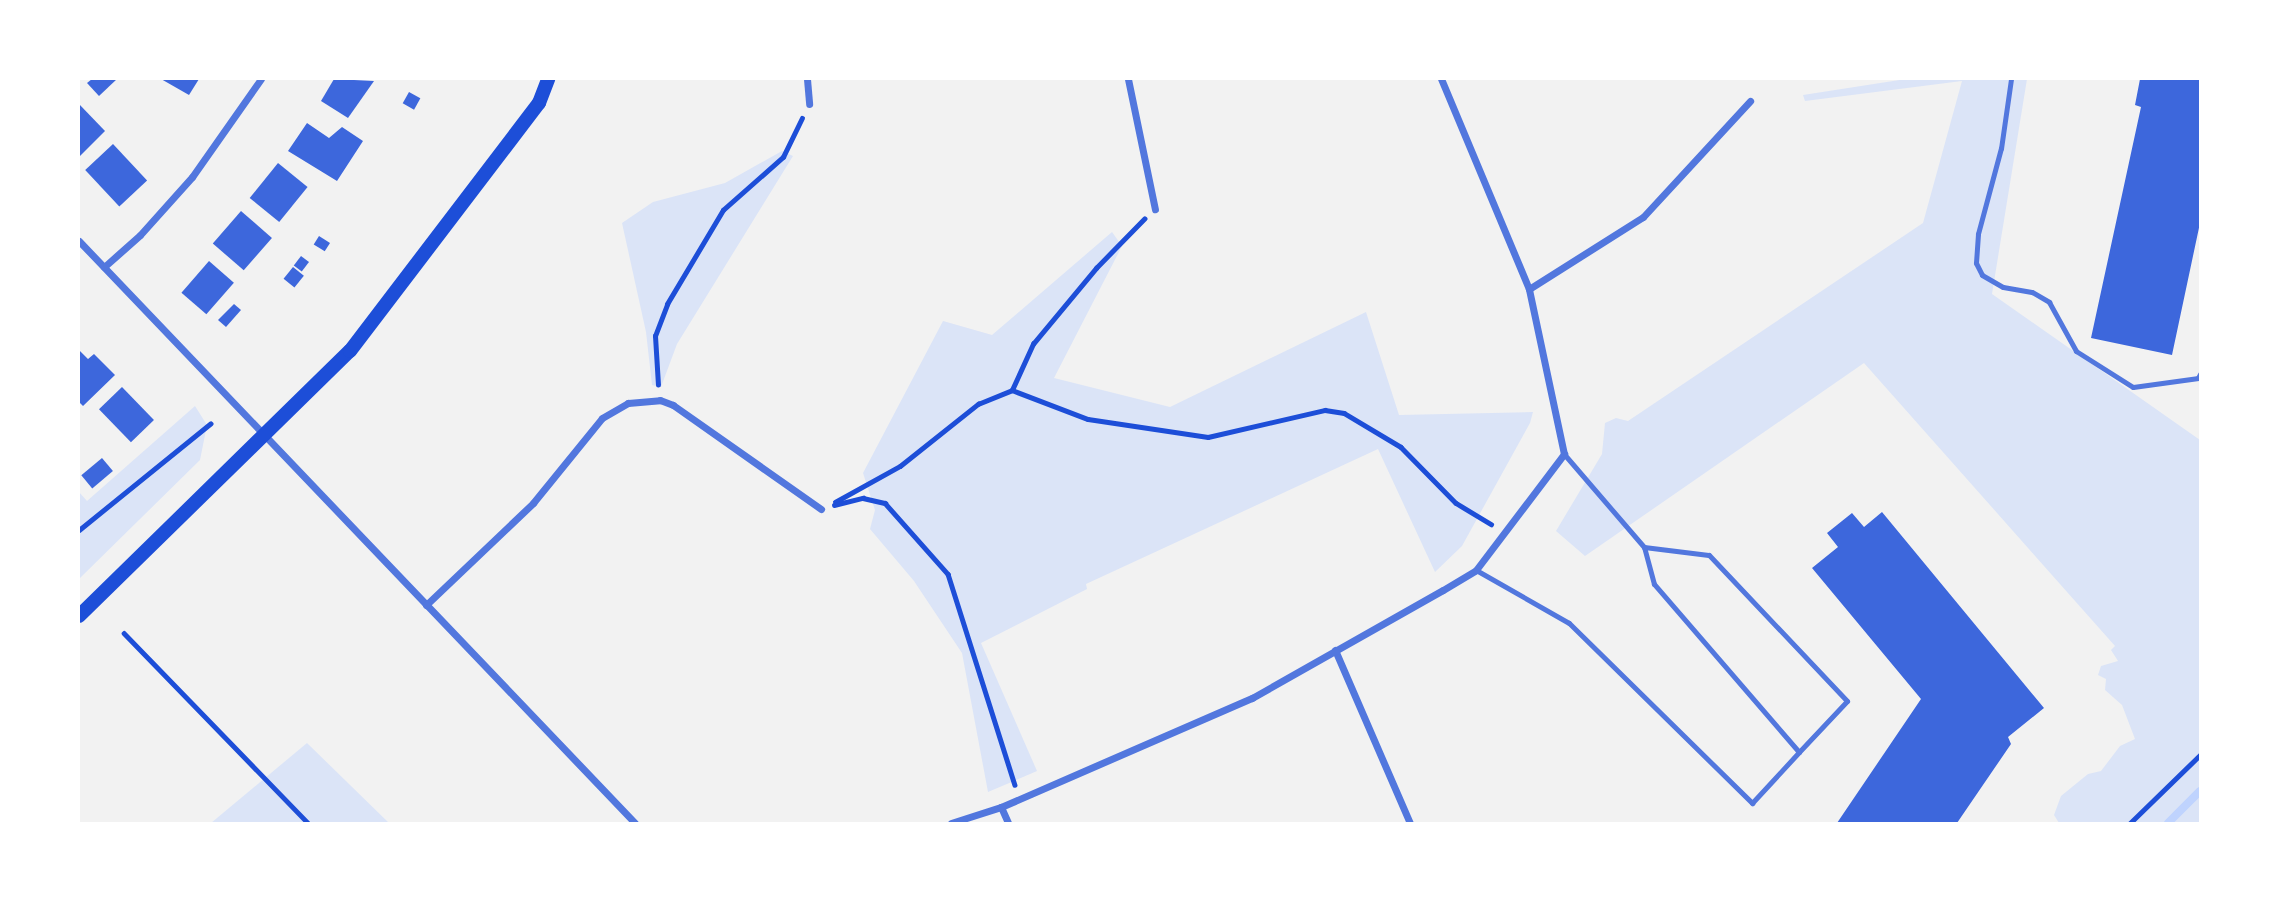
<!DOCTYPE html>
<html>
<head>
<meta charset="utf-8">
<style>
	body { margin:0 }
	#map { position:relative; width:2279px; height:902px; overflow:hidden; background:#f2f2f2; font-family:Montserrat,sans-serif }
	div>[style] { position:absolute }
	.green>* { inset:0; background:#dbe4f7 }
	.stream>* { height:8px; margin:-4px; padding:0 4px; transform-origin:4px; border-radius:4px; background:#bfd3fe }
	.building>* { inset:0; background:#3d67dc; transform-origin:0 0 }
	.path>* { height:4.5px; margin:-2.25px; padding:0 2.25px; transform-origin:2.25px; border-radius:2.25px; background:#1d4ed8 }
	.service>* { height:5px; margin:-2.5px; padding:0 2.5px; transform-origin:2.5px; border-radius:2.5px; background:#5277de }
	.minor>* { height:7px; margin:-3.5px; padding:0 3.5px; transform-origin:3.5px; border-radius:3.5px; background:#5277de }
	.secondary>* { height:14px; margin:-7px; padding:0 7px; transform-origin:7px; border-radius:7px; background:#1d4ed8 }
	span { translate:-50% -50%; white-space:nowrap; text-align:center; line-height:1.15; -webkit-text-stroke:5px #fff; paint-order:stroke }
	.frame { position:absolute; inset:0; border:80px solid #fff; pointer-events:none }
</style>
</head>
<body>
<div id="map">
	<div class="green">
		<i style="clip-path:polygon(1906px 79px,2027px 79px,1992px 294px,2200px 440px,2200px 823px,2059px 823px,2054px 815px,2061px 796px,2088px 774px,2101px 771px,2120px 746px,2135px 739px,2122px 705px,2105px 690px,2106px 679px,2098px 675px,2101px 666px,2118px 661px,2111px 650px,2115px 646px,1864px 363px,1585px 556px,1556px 531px,1602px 454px,1605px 423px,1616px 418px,1628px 421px,1923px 223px,1962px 81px,1805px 101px,1803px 95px)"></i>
		<i style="clip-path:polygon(782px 151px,793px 156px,677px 344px,661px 387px,652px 385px,646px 332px,622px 223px,653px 202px,725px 183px)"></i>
		<i style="clip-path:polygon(1112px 232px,1122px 246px,1054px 378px,1170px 407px,1366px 312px,1399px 415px,1533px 412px,1530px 423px,1462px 546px,1435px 572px,1378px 449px,1086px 584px,1087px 589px,981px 643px,1037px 771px,988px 792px,962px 653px,914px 581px,870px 529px,875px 510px,863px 473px,943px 321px,992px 335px)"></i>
		<i style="clip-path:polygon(195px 406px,207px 425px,200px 460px,79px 579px,79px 492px,87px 501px)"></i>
		<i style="clip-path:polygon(307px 743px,389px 823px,211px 823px)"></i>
	</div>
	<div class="stream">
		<i style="left:2168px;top:823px;width:45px;rotate:-45deg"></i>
	</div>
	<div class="building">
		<i style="clip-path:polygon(92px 79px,117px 79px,99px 96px,87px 83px)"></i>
		<i style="clip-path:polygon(161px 79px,199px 79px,189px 95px)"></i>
		<i style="clip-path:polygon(334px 79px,374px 81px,348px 118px,321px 101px)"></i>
		<i style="clip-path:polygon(2140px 79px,2200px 79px,2200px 223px,2172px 355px,2091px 338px,2141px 107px,2135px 105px)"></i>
		<i style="left:409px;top:92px;width:13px;height:13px;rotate:29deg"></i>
		<i style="clip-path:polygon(79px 104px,105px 131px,79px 157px)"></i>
		<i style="clip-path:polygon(307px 123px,329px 138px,342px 127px,363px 141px,337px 181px,288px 151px)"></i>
		<i style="left:113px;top:144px;width:50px;height:38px;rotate:47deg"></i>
		<i style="left:278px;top:163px;width:38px;height:45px;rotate:39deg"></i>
		<i style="left:241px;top:211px;width:41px;height:43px;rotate:41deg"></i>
		<i style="left:319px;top:236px;width:13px;height:10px;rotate:32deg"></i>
		<i style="left:301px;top:256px;width:10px;height:12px;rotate:37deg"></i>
		<i style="left:209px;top:261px;width:33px;height:42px;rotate:41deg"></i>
		<i style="left:293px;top:267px;width:14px;height:15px;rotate:39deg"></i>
		<i style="clip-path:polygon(234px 304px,241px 310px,226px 327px,218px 320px)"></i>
		<i style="clip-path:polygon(79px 350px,88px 359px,94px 354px,115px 375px,83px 406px,79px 402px)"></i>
		<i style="left:122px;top:387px;width:46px;height:32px;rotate:46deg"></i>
		<i style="left:102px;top:458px;width:17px;height:27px;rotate:50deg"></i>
		<i style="clip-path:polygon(1882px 512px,2044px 708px,2008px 737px,2011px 744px,1957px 823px,1837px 823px,1921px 699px,1812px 568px,1838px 547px,1827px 533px,1852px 513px,1864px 527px)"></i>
	</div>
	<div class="path">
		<i style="left:658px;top:385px;width:49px;rotate:-93.5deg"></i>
		<i style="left:655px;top:336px;width:34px;rotate:-69deg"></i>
		<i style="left:667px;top:304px;width:109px;rotate:-59.2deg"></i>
		<i style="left:723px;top:210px;width:80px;rotate:-41.5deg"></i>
		<i style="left:783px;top:157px;width:43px;rotate:-64deg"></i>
		<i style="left:1012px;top:390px;width:51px;rotate:-65.5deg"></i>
		<i style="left:1033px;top:344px;width:99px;rotate:-50.3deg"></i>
		<i style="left:1096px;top:268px;width:69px;rotate:-45.6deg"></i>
		<i style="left:835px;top:502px;width:74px;rotate:-29deg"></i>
		<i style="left:900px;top:466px;width:100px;rotate:-38.5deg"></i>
		<i style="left:978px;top:404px;width:37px;rotate:-22deg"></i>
		<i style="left:1012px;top:390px;width:81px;rotate:20.9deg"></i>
		<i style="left:1088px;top:419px;width:121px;rotate:8.5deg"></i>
		<i style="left:1208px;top:437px;width:120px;rotate:-13deg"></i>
		<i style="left:1325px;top:410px;width:19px;rotate:9deg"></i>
		<i style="left:1344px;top:413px;width:66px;rotate:30.8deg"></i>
		<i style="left:1401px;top:447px;width:78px;rotate:45.5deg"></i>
		<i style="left:1456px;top:503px;width:41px;rotate:31deg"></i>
		<i style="left:834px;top:505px;width:30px;rotate:-14deg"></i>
		<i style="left:863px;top:498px;width:23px;rotate:13deg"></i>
		<i style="left:885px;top:503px;width:95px;rotate:48.4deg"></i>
		<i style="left:948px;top:574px;width:221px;rotate:72.4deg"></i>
		<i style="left:79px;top:530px;width:169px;rotate:-39deg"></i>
		<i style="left:124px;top:633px;width:264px;rotate:45.9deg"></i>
		<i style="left:2130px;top:823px;width:98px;rotate:-44.2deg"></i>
	</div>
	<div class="service">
		<i style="left:2011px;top:79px;width:70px;rotate:98.2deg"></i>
		<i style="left:2001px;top:148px;width:89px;rotate:105deg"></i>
		<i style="left:1978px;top:234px;width:29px;rotate:94deg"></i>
		<i style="left:1976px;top:263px;width:13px;rotate:63deg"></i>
		<i style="left:1982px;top:275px;width:24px;rotate:30deg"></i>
		<i style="left:2003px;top:287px;width:29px;rotate:10deg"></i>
		<i style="left:2032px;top:292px;width:20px;rotate:30deg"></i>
		<i style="left:2049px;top:302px;width:56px;rotate:61.1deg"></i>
		<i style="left:2076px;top:351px;width:67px;rotate:32.3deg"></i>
		<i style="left:2133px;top:387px;width:66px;rotate:-7.9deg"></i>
		<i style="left:2198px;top:378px;width:4px;rotate:-63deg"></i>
		<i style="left:1644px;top:547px;width:65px;rotate:7deg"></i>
		<i style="left:1709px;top:555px;width:201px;rotate:46.6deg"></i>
		<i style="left:1847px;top:701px;width:70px;rotate:133.3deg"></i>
		<i style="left:1476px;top:570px;width:107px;rotate:29.7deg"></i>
		<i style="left:1569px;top:623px;width:257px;rotate:44.5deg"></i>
		<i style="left:1752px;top:803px;width:69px;rotate:-47.3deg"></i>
		<i style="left:1799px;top:752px;width:222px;rotate:-130.8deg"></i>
		<i style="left:1654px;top:584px;width:38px;rotate:-105deg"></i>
		<i style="left:1644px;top:547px;width:123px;rotate:-130.7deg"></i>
	</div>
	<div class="minor">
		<i style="left:807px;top:79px;width:25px;rotate:85deg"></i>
		<i style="left:1128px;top:79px;width:133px;rotate:78.3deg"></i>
		<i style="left:79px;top:241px;width:805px;rotate:46.31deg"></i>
		<i style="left:104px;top:267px;width:48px;rotate:-41.6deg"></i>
		<i style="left:140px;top:235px;width:78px;rotate:-48.1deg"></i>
		<i style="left:192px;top:177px;width:120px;rotate:-54.9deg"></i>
		<i style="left:1529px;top:289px;width:135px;rotate:-32.3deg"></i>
		<i style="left:1643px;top:217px;width:158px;rotate:-47.3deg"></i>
		<i style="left:426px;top:605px;width:148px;rotate:-43.6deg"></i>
		<i style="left:533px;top:503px;width:109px;rotate:-50.9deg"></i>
		<i style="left:602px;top:418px;width:30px;rotate:-30deg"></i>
		<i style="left:628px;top:403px;width:32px;rotate:-5deg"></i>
		<i style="left:660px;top:400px;width:14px;rotate:21deg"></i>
		<i style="left:673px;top:405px;width:181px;rotate:35.1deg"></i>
		<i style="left:1335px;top:650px;width:189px;rotate:66.6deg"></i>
		<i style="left:1001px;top:807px;width:17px;rotate:66deg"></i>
		<i style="left:951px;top:823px;width:52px;rotate:-17.7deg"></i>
		<i style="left:1001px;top:807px;width:274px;rotate:-23.5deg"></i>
		<i style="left:1252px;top:698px;width:219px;rotate:-29.5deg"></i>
		<i style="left:1443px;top:590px;width:39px;rotate:-31deg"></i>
		<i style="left:1476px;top:570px;width:146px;rotate:-52.8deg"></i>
		<i style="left:1564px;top:454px;width:169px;rotate:-102deg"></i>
		<i style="left:1529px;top:289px;width:228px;rotate:-112.7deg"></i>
	</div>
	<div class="secondary">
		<i style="left:79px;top:616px;width:379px;rotate:-44.4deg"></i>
		<i style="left:350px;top:351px;width:312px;rotate:-52.7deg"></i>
		<i style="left:539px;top:103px;width:26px;rotate:-69deg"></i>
	</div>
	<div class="frame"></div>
</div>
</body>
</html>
